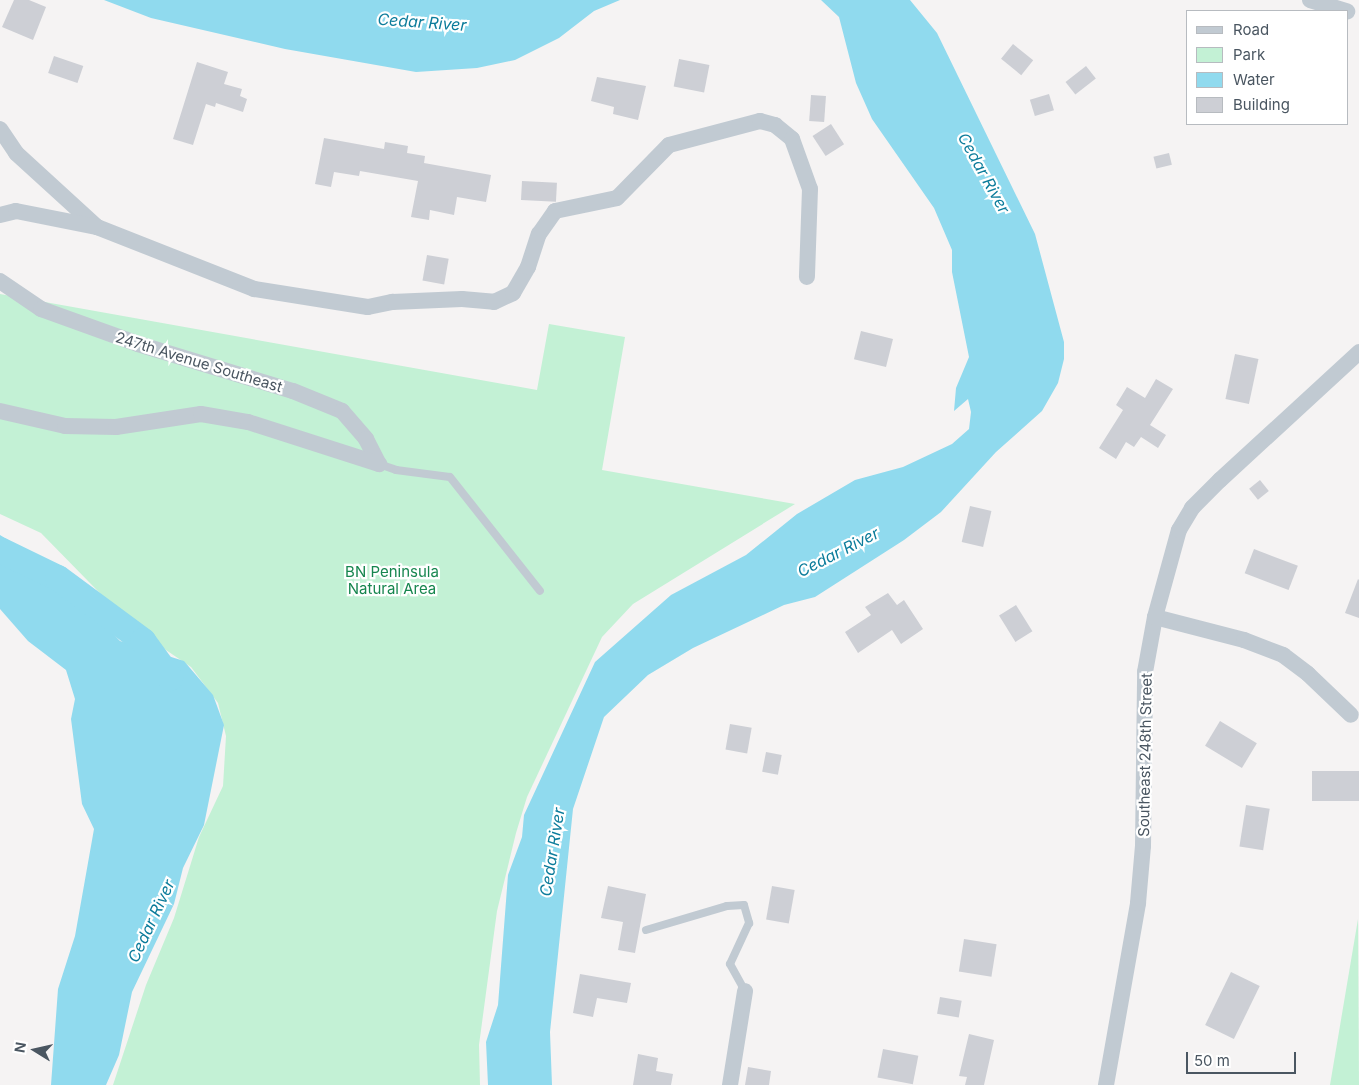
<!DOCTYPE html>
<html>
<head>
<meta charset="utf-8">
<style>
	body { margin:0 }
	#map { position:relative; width:1359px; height:1085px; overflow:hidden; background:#f5f3f3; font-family:Inter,sans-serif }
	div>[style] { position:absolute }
	.green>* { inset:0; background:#c3f1d5 }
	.water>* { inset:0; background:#90daee }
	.river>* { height:26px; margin:-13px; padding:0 13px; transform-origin:13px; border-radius:13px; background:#90daee }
	.building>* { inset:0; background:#cdcfd5; transform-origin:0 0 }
	.service>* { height:8px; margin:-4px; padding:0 4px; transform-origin:4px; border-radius:4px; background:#c1cad2 }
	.minor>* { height:16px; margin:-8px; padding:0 8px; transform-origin:8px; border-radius:8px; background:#c1cad2 }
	span { translate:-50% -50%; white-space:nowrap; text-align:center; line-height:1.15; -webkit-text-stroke:4.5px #fff; paint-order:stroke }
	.street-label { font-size:15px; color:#4a5661 }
	.park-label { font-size:15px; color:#17864f }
	.water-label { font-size:16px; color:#0c7c9b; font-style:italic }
	.legend { position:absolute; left:1186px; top:10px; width:162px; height:115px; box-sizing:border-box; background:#fff; border:1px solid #b7bbc0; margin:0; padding:6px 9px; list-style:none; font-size:15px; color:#4a5661 }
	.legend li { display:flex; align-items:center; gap:10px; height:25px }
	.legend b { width:25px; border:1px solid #b7bbc0 }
	.north { position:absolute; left:10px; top:1025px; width:50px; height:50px; -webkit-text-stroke:4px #fff; paint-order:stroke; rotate:280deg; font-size:14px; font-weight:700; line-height:20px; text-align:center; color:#4a5661 }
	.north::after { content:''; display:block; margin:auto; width:18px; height:22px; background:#4a5661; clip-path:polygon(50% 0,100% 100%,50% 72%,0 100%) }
	.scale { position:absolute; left:1186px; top:1052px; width:110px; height:22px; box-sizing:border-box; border:2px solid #4a5661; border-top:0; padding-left:6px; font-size:15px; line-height:18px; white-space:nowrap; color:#4a5661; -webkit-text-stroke:4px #fff; paint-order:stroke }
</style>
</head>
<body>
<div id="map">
	<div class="green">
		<i style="clip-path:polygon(0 294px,537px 390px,549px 324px,625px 337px,602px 470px,795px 504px,633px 604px,602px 637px,527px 797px,516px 833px,497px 911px,479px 1045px,480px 1085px,113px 1085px,146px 985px,174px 918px,199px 837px,223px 786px,226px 736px,218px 703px,191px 667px,135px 629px,41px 533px,0 514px)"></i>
		<i style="clip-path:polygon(1358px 919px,1359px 1085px,1330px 1085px)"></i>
	</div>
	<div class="water">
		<i style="clip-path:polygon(104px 0,620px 0,594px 11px,559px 38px,515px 60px,477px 68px,416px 72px,285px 49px,151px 18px)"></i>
		<i style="clip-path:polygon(821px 0,910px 0,937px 33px,1035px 234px,1064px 342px,1064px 359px,1058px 383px,1042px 411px,996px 452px,941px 512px,904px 540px,815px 597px,784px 605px,693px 648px,648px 675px,604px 717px,573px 809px,550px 1032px,552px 1085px,488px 1085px,486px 1042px,498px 1005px,508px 875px,522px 837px,524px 815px,595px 662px,671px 595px,746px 555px,797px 514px,855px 480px,903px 467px,952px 444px,969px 429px,971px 412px,968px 399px,954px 411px,956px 388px,969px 357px,952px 272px,952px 250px,934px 208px,872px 119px,856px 83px,839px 17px)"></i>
		<i style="clip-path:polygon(0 535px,50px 566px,84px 597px,96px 616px,120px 641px,184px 661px,213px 695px,224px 725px,204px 825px,183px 868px,174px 904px,132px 992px,119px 1055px,106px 1085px,51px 1085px,58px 989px,75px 936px,94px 829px,82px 804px,71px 719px,75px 699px,66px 670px,28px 641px,0 609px)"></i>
	</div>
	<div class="river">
		<i style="left:0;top:550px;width:64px;rotate:25.8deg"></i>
		<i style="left:58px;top:578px;width:106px;rotate:36.5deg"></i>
		<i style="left:143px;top:641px;width:46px;rotate:53.9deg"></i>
	</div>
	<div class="building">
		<i style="clip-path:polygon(14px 0,29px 0,46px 7px,33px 40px,2px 27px)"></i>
		<i style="left:1013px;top:44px;width:26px;height:19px;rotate:39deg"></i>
		<i style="left:54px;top:56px;width:31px;height:18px;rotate:19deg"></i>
		<i style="left:679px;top:59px;width:31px;height:28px;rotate:11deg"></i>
		<i style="clip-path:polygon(197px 62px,228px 72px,224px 84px,242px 89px,240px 96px,247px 99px,243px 112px,216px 103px,215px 107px,206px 104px,193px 145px,173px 139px)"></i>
		<i style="left:1086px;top:66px;width:16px;height:26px;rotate:52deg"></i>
		<i style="clip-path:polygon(597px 77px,646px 86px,638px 120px,613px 114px,614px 107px,591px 101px)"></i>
		<i style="left:1049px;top:94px;width:17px;height:20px;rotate:73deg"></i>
		<i style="left:811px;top:95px;width:15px;height:26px;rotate:4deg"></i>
		<i style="left:831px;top:124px;width:24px;height:22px;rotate:57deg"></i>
		<i style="clip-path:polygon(324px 138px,384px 149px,385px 142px,408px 146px,407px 153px,425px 156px,424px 163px,491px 175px,486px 202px,457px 197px,454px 215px,430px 210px,429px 220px,411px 217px,418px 181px,360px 171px,359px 176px,334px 172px,331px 187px,315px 184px)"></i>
		<i style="left:1169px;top:153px;width:12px;height:16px;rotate:76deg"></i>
		<i style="left:522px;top:181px;width:35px;height:19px;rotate:3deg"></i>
		<i style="left:427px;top:255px;width:22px;height:26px;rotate:10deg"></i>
		<i style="left:861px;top:331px;width:33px;height:29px;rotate:14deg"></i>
		<i style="left:1235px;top:354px;width:24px;height:46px;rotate:12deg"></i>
		<i style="clip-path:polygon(1156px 379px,1173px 389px,1150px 425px,1166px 435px,1158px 448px,1141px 437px,1134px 447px,1126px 442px,1116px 459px,1099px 448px,1123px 410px,1116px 405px,1127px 387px,1145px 398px)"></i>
		<i style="left:1260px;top:480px;width:14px;height:14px;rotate:51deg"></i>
		<i style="left:970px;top:506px;width:22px;height:37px;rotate:13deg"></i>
		<i style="left:1254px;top:549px;width:47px;height:26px;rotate:21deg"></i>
		<i style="clip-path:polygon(1358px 579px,1359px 580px,1359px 618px,1345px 613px)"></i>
		<i style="clip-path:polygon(888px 593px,897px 605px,904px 600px,923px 629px,901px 644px,892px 630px,858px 653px,845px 632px,871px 615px,865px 607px)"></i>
		<i style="left:1016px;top:605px;width:31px;height:20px;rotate:58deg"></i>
		<i style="left:1220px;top:721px;width:43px;height:29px;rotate:31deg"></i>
		<i style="left:730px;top:724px;width:22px;height:26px;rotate:10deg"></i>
		<i style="left:766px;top:752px;width:16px;height:20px;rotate:11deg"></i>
		<i style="left:1359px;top:771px;width:30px;height:47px;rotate:90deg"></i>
		<i style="left:1246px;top:805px;width:24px;height:42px;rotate:9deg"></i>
		<i style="clip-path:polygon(608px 886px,646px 894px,635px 953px,618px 950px,623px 922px,601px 918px)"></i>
		<i style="left:772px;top:886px;width:23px;height:34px;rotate:10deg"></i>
		<i style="left:964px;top:939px;width:33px;height:33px;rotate:9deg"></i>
		<i style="left:1231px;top:972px;width:32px;height:59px;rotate:26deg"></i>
		<i style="clip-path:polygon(580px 974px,631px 983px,627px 1003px,597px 998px,593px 1017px,573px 1013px)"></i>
		<i style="left:940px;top:997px;width:22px;height:17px;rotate:10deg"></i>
		<i style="clip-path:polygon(969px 1034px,994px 1040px,984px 1085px,965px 1085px,967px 1077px,959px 1076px)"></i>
		<i style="left:883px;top:1049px;width:36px;height:29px;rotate:11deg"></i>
		<i style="clip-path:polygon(638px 1054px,658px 1058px,656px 1071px,673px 1074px,671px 1085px,633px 1085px)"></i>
		<i style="clip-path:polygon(748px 1067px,771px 1071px,769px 1085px,745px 1085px)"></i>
	</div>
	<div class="service">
		<i style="left:379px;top:464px;width:18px;rotate:19deg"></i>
		<i style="left:396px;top:470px;width:54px;rotate:7.4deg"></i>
		<i style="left:450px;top:477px;width:145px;rotate:51.7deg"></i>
		<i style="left:646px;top:930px;width:84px;rotate:-16.5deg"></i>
		<i style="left:727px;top:906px;width:17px;rotate:-3deg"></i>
		<i style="left:744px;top:905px;width:19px;rotate:74deg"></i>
		<i style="left:749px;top:923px;width:45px;rotate:114.9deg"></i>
		<i style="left:730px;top:964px;width:31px;rotate:61deg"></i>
	</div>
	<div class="minor">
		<i style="left:1310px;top:0;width:39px;rotate:17deg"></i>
		<i style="left:0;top:129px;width:29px;rotate:56deg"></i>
		<i style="left:16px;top:153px;width:110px;rotate:42.4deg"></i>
		<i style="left:97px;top:227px;width:169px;rotate:21.5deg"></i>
		<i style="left:254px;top:289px;width:115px;rotate:9deg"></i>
		<i style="left:368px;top:307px;width:25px;rotate:-12deg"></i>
		<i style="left:392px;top:302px;width:70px;rotate:-2.5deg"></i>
		<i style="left:462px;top:299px;width:32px;rotate:5deg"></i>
		<i style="left:494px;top:302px;width:21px;rotate:-25deg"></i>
		<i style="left:513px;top:293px;width:30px;rotate:-60deg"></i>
		<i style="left:528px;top:267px;width:35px;rotate:-72deg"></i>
		<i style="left:539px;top:234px;width:28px;rotate:-55deg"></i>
		<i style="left:555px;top:211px;width:63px;rotate:-11.8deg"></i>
		<i style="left:617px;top:198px;width:74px;rotate:-45.5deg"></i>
		<i style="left:669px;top:145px;width:94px;rotate:-14.8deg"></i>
		<i style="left:760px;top:121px;width:16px;rotate:15deg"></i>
		<i style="left:775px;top:125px;width:22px;rotate:39deg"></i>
		<i style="left:792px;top:139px;width:53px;rotate:70.2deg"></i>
		<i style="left:810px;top:189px;width:88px;rotate:92deg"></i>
		<i style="left:0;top:215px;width:16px;rotate:-14deg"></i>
		<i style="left:16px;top:211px;width:83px;rotate:11.2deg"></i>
		<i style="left:0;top:281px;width:50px;rotate:34.3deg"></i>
		<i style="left:41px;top:309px;width:103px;rotate:19.8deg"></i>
		<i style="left:138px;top:344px;width:162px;rotate:16.9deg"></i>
		<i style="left:293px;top:391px;width:53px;rotate:22.2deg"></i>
		<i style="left:342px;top:411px;width:37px;rotate:49deg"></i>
		<i style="left:366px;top:439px;width:28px;rotate:63deg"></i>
		<i style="left:0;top:411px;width:67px;rotate:13deg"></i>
		<i style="left:65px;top:426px;width:51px;rotate:1.1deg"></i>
		<i style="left:116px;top:427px;width:86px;rotate:-8.7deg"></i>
		<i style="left:201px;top:414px;width:48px;rotate:9.7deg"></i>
		<i style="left:248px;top:422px;width:138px;rotate:17.8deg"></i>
		<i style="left:1155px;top:617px;width:92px;rotate:14.5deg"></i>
		<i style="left:1244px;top:640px;width:42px;rotate:21deg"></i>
		<i style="left:1283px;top:655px;width:31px;rotate:37deg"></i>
		<i style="left:1308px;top:674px;width:59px;rotate:43.6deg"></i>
		<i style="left:730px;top:1085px;width:95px;rotate:-80.9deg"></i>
		<i style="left:1106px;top:1085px;width:185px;rotate:-80deg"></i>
		<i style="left:1138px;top:903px;width:57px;rotate:-85deg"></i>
		<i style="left:1143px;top:846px;width:174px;rotate:-89.3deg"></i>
		<i style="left:1145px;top:672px;width:56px;rotate:-79.7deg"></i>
		<i style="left:1155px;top:617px;width:90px;rotate:-74.6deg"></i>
		<i style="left:1179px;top:530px;width:26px;rotate:-59deg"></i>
		<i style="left:1192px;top:508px;width:40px;rotate:-45deg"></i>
		<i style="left:1220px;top:480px;width:189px;rotate:-42.6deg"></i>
	</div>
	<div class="street-label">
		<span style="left:199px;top:362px;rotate:17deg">247th Avenue Southeast</span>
		<span style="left:1145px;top:755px;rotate:-89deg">Southeast 248th Street</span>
	</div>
	<div class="park-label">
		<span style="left:392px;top:580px">BN Peninsula<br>Natural Area</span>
	</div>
	<div class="water-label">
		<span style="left:422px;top:22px;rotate:4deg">Cedar River</span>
		<span style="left:984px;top:173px;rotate:61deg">Cedar River</span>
		<span style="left:838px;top:552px;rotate:-27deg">Cedar River</span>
		<span style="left:552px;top:852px;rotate:-81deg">Cedar River</span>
		<span style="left:151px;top:921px;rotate:-65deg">Cedar River</span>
	</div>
	<ul class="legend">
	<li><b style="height:6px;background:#c1cad2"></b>Road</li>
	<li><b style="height:14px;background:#c3f1d5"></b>Park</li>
	<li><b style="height:14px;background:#90daee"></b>Water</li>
	<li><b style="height:14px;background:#cdcfd5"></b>Building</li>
	</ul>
	<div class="north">N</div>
	<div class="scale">50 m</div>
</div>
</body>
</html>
